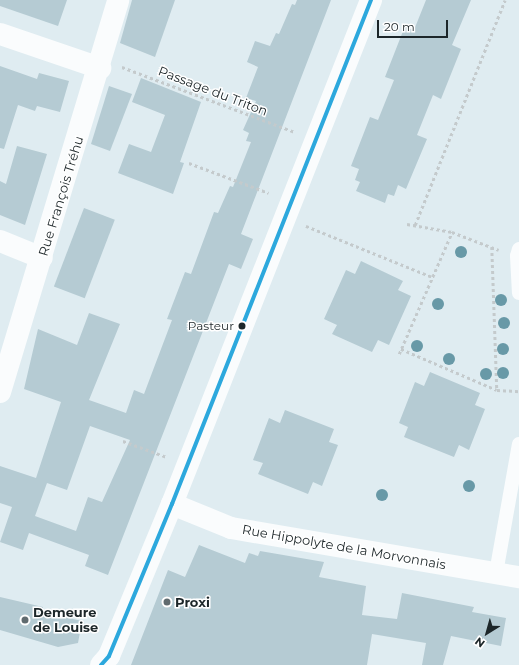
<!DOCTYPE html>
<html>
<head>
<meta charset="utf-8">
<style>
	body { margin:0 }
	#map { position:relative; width:519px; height:665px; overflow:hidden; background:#dfecf1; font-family:Montserrat,sans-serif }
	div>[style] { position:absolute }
	.building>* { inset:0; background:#b5cbd3; transform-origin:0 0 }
	.path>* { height:2.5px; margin-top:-1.25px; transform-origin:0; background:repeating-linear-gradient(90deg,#c4cacc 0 3px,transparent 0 6px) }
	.service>* { height:14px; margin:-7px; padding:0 7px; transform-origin:7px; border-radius:7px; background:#fafcfd }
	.minor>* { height:22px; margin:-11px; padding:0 11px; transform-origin:11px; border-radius:11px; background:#fafcfd }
	.bus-1>* { height:4px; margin:-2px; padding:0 2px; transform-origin:2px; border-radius:2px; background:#2ca8dd }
	.trees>* { width:12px; height:12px; margin:-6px; border-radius:50%; background:#6899a7 }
	.dots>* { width:11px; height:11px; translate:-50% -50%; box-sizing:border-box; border:2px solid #fff; border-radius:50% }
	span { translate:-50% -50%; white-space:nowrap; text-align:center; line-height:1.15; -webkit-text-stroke:3px #fff; paint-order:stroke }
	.bus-label { font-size:12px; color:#1c2629 }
	.right { translate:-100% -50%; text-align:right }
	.street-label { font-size:13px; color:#1c2629 }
	.poi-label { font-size:13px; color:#1c2629; font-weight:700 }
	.left { translate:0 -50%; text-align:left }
	.north { position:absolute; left:467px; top:613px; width:40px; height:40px; -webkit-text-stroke:3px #fff; paint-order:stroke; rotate:217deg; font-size:11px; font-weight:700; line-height:16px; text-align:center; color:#1c2629 }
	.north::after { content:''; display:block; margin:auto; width:14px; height:18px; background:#1c2629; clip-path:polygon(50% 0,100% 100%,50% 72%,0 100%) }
	.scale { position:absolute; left:377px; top:20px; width:71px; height:18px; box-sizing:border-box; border:2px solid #1c2629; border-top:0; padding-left:5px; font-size:12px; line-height:14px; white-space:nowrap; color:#1c2629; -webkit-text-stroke:3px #fff; paint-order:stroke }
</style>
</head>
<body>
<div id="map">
	<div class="building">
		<i style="clip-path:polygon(0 0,67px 0,58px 26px,0 6px)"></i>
		<i style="clip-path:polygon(132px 0,175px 0,155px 57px,120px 43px)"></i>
		<i style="clip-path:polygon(evenodd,297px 0,331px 0,241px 234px,253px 239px,241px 269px,229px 264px,108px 575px,85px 566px,89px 555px,29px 533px,23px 550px,0 542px,12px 507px,0 503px,0 466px,36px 478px,61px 402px,24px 389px,38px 329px,77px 345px,89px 313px,120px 324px,89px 400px,126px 413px,134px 390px,144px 394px,172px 320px,167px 319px,185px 272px,191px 274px,214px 212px,218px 213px,230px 186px,233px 187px,251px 142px,246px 141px,249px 133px,243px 130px,256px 101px,246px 98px,258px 67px,247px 62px,255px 41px,270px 46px,276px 33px,279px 34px,292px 4px,295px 5px,297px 0,90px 426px,130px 440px,102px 502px,88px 497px,76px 531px,35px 516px,47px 483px,67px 490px,90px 426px)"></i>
		<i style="clip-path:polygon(426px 0,471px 0,452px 45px,461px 49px,441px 99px,433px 95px,417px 135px,427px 139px,406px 189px,398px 185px,394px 196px,388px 194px,385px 203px,356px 191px,360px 182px,355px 180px,359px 169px,351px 166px,370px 117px,378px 120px,394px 80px,385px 77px,405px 26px,414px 30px)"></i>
		<i style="clip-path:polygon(0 66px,37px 79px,39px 73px,69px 81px,60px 112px,37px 106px,35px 111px,18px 105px,4px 149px,0 148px)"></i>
		<i style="clip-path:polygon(141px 78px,201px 102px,180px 162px,184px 163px,173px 194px,118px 173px,129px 144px,151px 152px,165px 115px,132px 102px)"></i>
		<i style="clip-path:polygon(109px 86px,132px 94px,110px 151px,91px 144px)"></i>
		<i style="clip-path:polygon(17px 146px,47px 154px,25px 225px,0 215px,0 181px,6px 184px)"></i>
		<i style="left:84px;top:208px;width:33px;height:84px;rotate:21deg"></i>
		<i style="clip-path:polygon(361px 261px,403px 281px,398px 290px,411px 296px,389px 345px,378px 340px,372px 352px,332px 334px,337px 325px,324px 319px,346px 270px,355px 274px)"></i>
		<i style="clip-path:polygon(430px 372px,480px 393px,475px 405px,485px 409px,469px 450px,459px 445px,454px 457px,404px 437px,408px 427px,399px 423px,415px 382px,424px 386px)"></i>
		<i style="clip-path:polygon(285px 410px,334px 429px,329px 442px,338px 445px,322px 486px,313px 482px,308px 494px,258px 474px,263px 463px,253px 460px,269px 418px,280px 423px)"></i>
		<i style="clip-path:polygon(199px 545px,245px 563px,249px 553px,258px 556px,260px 551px,324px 562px,319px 577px,366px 586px,362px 615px,397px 619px,402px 593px,474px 607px,472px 612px,506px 618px,501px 646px,451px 636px,443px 665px,422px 665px,426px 643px,372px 634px,367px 665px,131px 665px,168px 570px,185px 577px)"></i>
		<i style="clip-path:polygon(0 597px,43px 607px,42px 612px,82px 621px,78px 643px,58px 647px,0 630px)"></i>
	</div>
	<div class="path">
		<i style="left:122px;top:67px;width:185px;rotate:20.6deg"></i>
		<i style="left:189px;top:163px;width:85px;rotate:20.6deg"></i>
		<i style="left:407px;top:224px;width:46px;rotate:10.1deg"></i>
		<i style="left:452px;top:232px;width:50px;rotate:21deg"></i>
		<i style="left:415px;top:225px;width:242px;rotate:-68.2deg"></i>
		<i style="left:306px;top:226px;width:136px;rotate:22deg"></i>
		<i style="left:492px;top:247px;width:143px;rotate:88deg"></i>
		<i style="left:401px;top:349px;width:104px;rotate:23.1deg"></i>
		<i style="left:497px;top:390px;width:22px;rotate:3deg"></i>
		<i style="left:399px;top:354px;width:133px;rotate:-66.5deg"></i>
		<i style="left:123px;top:441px;width:47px;rotate:20deg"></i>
	</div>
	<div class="service">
		<i style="left:519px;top:249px;width:7px;rotate:106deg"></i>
		<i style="left:517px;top:256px;width:37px;rotate:87deg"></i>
		<i style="left:496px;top:573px;width:131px;rotate:-79.9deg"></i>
	</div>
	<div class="minor">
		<i style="left:0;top:34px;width:106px;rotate:18.8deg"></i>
		<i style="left:0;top:241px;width:45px;rotate:22deg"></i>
		<i style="left:0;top:392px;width:409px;rotate:-73.2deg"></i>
		<i style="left:172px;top:504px;width:64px;rotate:22.1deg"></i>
		<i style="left:231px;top:528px;width:292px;rotate:9.7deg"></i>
		<i style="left:101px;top:665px;width:12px;rotate:-48deg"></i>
		<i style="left:109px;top:656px;width:165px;rotate:-67.5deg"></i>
		<i style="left:172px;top:504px;width:542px;rotate:-68.45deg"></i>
	</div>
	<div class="bus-1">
		<i style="left:101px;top:665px;width:12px;rotate:-48deg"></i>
		<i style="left:109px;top:656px;width:165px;rotate:-67.5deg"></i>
		<i style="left:172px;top:504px;width:542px;rotate:-68.45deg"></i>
	</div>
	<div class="trees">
		<i style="left:461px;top:252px"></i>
		<i style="left:501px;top:300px"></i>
		<i style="left:438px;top:304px"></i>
		<i style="left:504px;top:323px"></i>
		<i style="left:417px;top:346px"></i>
		<i style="left:503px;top:349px"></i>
		<i style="left:449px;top:359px"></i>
		<i style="left:503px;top:373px"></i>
		<i style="left:486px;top:374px"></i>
		<i style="left:469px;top:486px"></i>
		<i style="left:382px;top:495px"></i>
	</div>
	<div class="dots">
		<i style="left:242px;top:326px;background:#1c2629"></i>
		<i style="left:167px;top:602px;background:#606b6f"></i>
		<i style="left:25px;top:620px;background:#606b6f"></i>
	</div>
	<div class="bus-label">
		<span class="right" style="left:234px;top:326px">Pasteur</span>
	</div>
	<div class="street-label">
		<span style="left:213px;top:91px;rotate:21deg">Passage du Triton</span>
		<span style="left:61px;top:196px;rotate:-73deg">Rue François Tréhu</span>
		<span style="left:344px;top:547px;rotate:10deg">Rue Hippolyte de la Morvonnais</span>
	</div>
	<div class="poi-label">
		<span class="left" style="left:175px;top:602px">Proxi</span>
		<span class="left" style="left:33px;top:620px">Demeure<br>de Louise</span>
	</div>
	<div class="north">N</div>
	<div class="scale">20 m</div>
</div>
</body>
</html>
